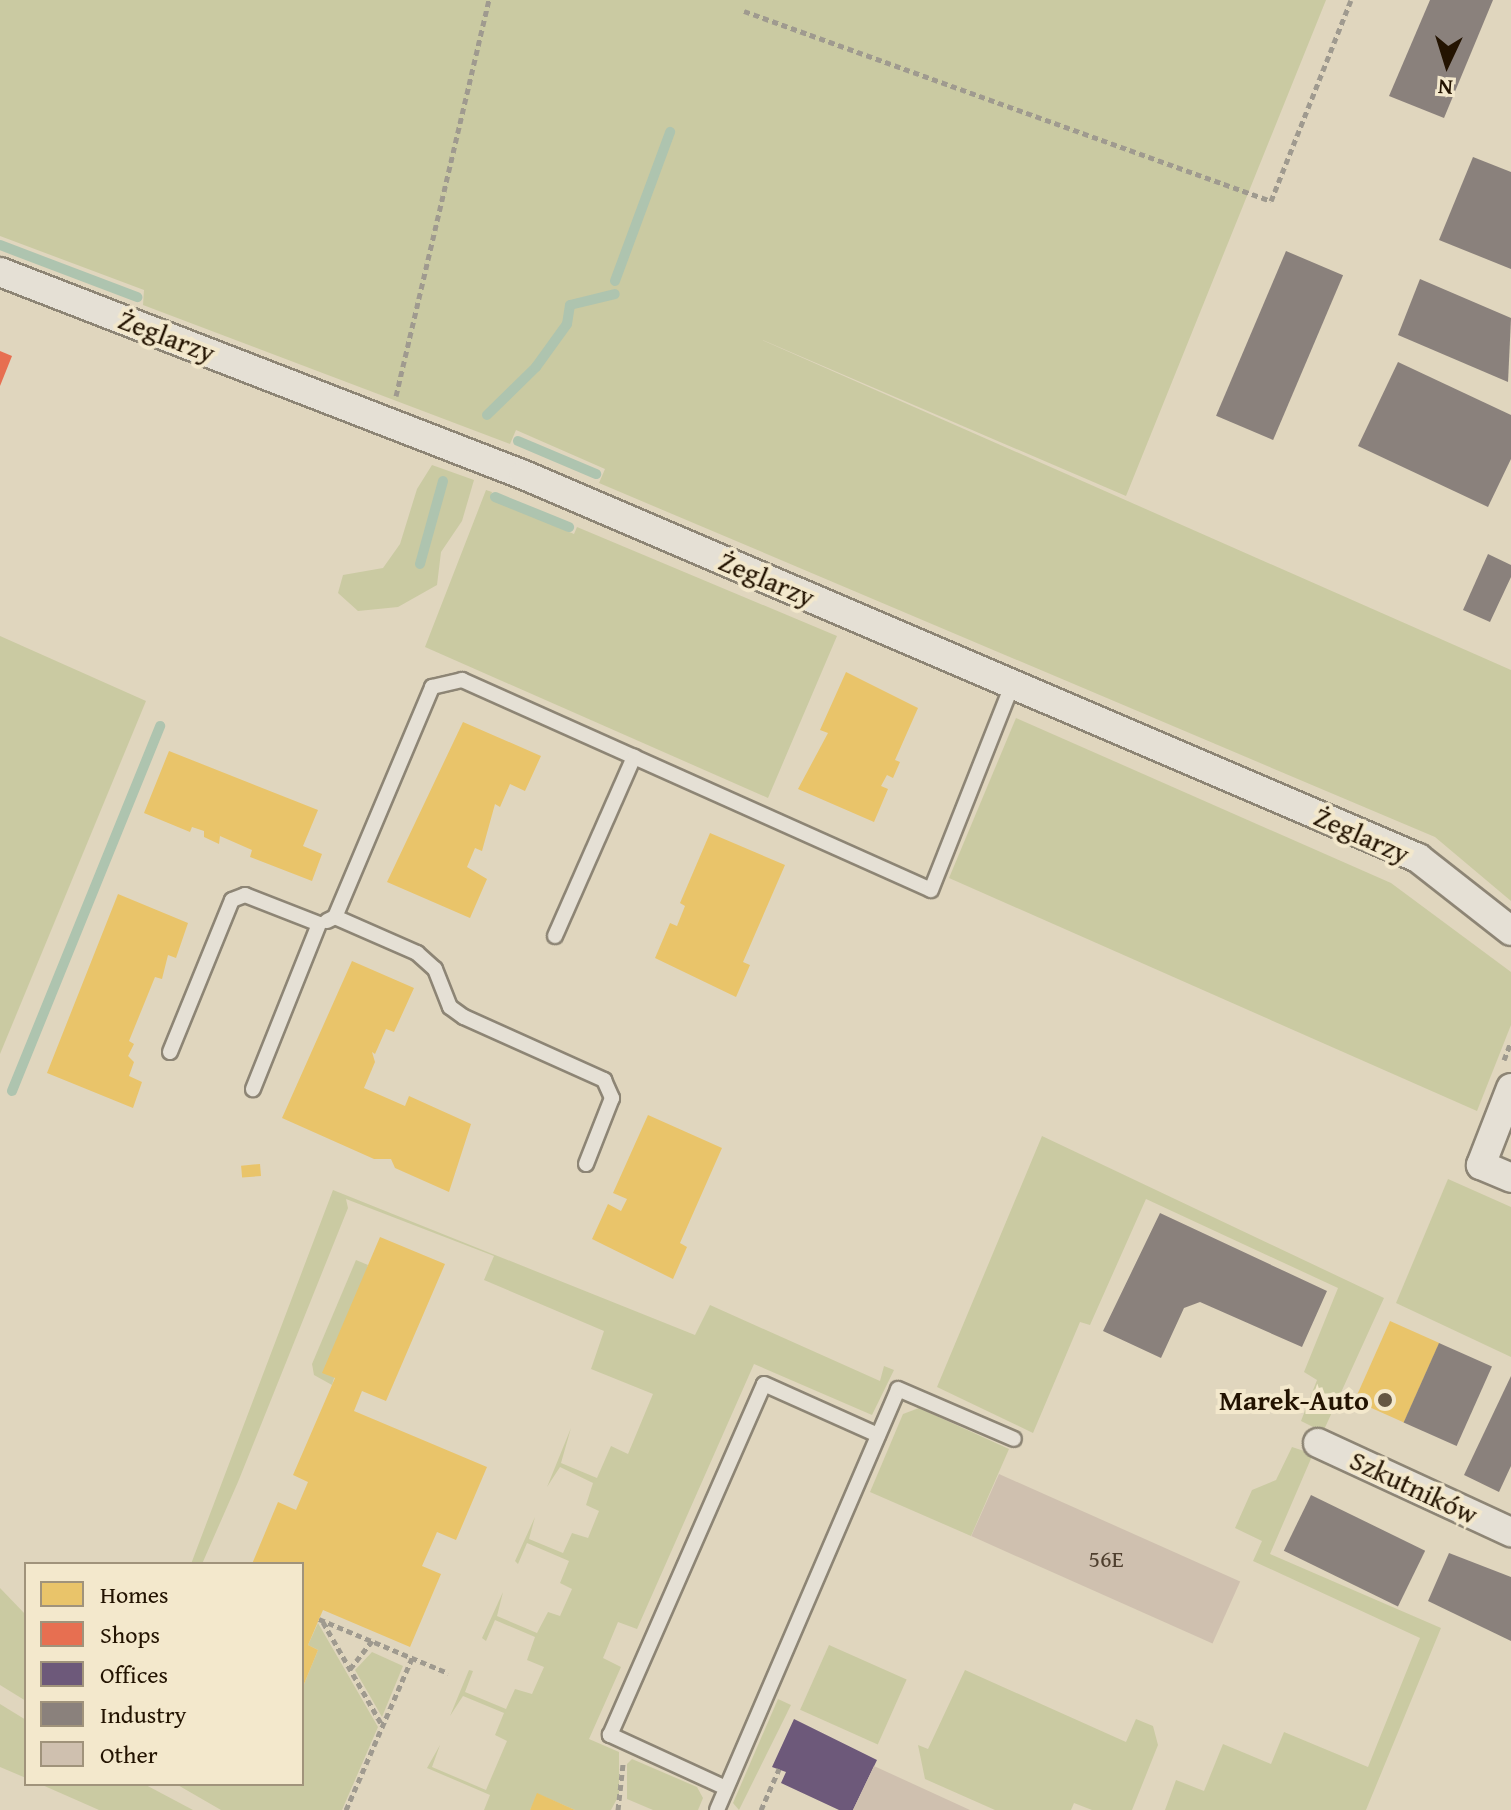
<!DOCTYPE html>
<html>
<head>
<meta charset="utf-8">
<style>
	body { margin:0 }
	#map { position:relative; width:1511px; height:1810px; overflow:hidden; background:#e0d6be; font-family:"Gentium Book Plus",serif }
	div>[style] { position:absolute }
	.green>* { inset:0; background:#cacaa2; transform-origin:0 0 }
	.homes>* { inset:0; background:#e9c46a; transform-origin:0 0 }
	.shops>* { inset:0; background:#e76f51 }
	.offices>* { inset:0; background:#6d597a }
	.industry>* { inset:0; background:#8a817c; transform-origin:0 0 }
	.stream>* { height:10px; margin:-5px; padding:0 5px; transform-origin:5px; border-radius:5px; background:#aec4af }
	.building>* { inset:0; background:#cfc0af; transform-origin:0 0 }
	.path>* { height:5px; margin-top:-2.5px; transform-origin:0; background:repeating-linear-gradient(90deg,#9f9a8f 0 6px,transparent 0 10px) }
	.roads { filter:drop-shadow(2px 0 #8d8575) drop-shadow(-2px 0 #8d8575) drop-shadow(0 2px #8d8575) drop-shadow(0 -2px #8d8575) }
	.service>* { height:14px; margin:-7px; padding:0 7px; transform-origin:7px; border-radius:7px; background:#e5e0d5 }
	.minor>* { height:28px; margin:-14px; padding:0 14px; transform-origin:14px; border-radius:14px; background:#e5e0d5 }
	.dots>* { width:22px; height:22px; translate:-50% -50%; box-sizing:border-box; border:4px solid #f3e8cc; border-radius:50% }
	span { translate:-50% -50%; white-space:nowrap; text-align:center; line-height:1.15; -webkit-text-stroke:8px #f3e8cc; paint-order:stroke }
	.number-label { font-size:24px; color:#4f3f2e }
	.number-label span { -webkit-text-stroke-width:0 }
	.street-label { font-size:28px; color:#231301 }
	.poi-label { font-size:28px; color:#231301; font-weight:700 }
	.right { translate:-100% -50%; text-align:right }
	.legend { position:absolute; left:24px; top:1562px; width:280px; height:224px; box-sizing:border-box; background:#f3e8cc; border:2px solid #a0937b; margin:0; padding:10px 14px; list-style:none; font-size:24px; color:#231301 }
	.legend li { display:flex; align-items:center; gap:16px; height:40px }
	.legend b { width:40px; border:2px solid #a0937b }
	.north { position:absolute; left:1407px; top:24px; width:80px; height:80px; -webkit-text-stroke:6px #f3e8cc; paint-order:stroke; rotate:184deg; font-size:22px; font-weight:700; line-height:32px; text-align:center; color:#231301 }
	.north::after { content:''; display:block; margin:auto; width:28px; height:36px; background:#231301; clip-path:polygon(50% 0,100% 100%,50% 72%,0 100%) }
</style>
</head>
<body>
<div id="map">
	<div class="green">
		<i style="clip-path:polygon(0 0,1326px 0,1126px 496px,760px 339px,1511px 670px,1511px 901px,1435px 837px,599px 483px,605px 469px,516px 430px,510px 444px,143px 305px,144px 290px,0 236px)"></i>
		<i style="clip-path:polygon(432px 465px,474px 480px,462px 521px,441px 552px,437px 585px,398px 607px,358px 611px,338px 593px,343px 575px,383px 568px,400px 544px,417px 489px)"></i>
		<i style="clip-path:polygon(486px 490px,492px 492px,490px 498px,574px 534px,577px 527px,837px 636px,768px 798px,425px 647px)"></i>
		<i style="clip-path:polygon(0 636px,146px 701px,0 1054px)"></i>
		<i style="clip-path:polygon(1016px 718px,1391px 883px,1511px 972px,1511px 1025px,1477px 1111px,949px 878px)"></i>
		<i style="clip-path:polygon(1042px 1136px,1384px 1298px,1323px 1432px,1301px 1421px,1317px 1380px,1304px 1372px,1338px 1288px,1146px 1199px,1090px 1325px,1080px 1322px,1033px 1433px,937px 1387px)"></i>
		<i style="clip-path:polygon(1448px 1179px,1511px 1207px,1511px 1357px,1396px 1303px)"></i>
		<i style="clip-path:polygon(333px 1190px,695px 1335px,710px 1305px,880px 1381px,884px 1366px,894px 1370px,872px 1415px,754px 1364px,637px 1629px,618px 1622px,603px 1658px,621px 1667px,589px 1739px,619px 1752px,619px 1795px,611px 1810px,575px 1810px,538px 1794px,530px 1810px,484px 1810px,490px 1795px,427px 1768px,440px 1745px,432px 1767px,486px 1790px,507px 1741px,495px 1735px,504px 1713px,463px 1696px,450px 1716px,469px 1670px,473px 1671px,465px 1692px,506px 1709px,515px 1689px,532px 1694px,544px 1667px,527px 1660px,535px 1637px,495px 1620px,486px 1641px,482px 1638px,503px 1592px,497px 1616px,537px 1633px,548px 1612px,560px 1616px,572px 1589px,560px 1583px,569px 1561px,527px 1543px,518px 1564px,515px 1561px,535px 1517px,529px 1539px,563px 1553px,572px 1533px,588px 1538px,599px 1511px,586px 1505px,593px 1483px,560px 1467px,547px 1487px,571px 1428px,561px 1463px,597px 1478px,611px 1446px,628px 1454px,653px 1394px,591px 1369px,604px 1331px,484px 1280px,494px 1256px,346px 1199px,348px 1208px,238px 1482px,202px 1564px,191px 1564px)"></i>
		<i style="clip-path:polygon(356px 1260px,368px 1265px,332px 1385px,314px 1375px,312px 1364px)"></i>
		<i style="clip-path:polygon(919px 1408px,1009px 1449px,971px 1536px,870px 1492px,903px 1414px)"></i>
		<i style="clip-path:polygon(1292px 1447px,1313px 1454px,1270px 1554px,1441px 1628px,1366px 1810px,1165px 1810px,1176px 1780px,1204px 1791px,1223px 1744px,1271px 1764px,1284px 1732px,1368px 1767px,1420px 1638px,1253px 1561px,1262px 1541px,1235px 1528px,1252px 1490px,1276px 1480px)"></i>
		<i style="clip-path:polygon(0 1588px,26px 1615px,26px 1701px,0 1685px)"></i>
		<i style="clip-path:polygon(318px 1623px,378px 1727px,342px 1810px,221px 1810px,176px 1784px,302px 1784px,302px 1689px,318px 1650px,308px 1645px)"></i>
		<i style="left:829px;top:1645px;width:85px;height:71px;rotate:24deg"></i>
		<i style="clip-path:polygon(372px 1652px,403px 1666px,382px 1717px,355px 1670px)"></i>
		<i style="clip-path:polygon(965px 1670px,1126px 1742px,1136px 1719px,1153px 1726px,1158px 1745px,1132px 1810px,1092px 1810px,1074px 1803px,1071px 1810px,995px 1810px,925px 1779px,918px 1745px,928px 1749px)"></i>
		<i style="clip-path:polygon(778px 1699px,791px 1705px,739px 1810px,733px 1803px)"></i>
		<i style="clip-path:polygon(0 1704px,26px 1720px,26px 1778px,0 1767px)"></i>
		<i style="clip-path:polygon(632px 1759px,697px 1787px,703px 1798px,698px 1810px,653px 1810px,627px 1799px,627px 1764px)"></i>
		<i style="clip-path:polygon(40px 1784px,144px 1784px,193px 1810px,99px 1810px)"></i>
	</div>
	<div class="homes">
		<i style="clip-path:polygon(846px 672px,918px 708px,895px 760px,900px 762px,893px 778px,887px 775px,881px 786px,888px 789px,874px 822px,798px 789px,828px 733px,820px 730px)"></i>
		<i style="clip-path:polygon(463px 722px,541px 756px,525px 791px,510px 784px,500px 807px,495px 804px,482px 851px,475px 848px,467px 867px,487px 879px,470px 918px,387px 882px)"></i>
		<i style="clip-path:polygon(169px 751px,318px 810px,303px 846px,322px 854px,312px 881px,250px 857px,252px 850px,220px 836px,219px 844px,204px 837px,204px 831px,192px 827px,190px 832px,144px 813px)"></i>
		<i style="clip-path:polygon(710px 833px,785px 865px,743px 962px,750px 965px,736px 997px,655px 958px,670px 923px,677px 926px,685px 906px,680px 903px)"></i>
		<i style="clip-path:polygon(118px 894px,188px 923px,176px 958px,168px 955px,162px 979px,155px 977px,129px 1041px,134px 1044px,128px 1056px,134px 1062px,129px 1076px,142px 1082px,133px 1108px,47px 1073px)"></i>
		<i style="clip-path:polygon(352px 961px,414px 988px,394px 1032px,386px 1029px,375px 1054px,372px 1052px,375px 1062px,364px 1088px,405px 1106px,409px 1096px,471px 1124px,449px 1192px,395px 1168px,391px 1159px,374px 1159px,282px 1118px)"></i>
		<i style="clip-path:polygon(648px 1115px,722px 1148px,680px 1243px,687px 1247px,673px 1279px,592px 1239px,608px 1204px,621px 1211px,627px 1199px,613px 1193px)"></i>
		<i style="left:260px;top:1164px;width:12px;height:19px;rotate:85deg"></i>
		<i style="clip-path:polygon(380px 1237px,445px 1264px,386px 1401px,362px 1391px,354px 1411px,487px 1467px,456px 1540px,437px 1532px,422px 1566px,441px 1574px,410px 1647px,323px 1610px,308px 1645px,318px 1650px,302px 1689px,302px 1564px,252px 1564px,278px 1502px,296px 1510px,308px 1482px,293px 1475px,335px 1378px,322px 1373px)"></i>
		<i style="left:1390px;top:1321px;width:54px;height:87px;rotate:24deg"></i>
		<i style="clip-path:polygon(537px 1793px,575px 1810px,530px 1810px)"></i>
	</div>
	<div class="shops">
		<i style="clip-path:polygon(0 351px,12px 356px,0 386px)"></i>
	</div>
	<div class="offices">
		<i style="clip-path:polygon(794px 1719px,877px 1760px,853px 1810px,839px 1810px,781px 1783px,786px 1772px,772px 1767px)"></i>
	</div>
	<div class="industry">
		<i style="clip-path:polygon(1430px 0,1493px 0,1444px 118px,1389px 96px)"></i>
		<i style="clip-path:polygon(1473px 157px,1511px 172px,1511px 269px,1439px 240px)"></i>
		<i style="left:1286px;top:251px;width:62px;height:179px;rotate:23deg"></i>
		<i style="clip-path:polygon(1420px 279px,1511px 318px,1508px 382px,1398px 335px)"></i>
		<i style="clip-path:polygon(1398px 362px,1511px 415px,1511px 459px,1488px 507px,1358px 446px)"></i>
		<i style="clip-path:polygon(1488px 554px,1511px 565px,1511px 577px,1490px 622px,1463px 610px)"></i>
		<i style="clip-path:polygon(1160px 1213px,1327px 1291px,1302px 1347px,1200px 1302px,1184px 1308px,1161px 1358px,1103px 1331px)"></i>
		<i style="left:1439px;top:1343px;width:58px;height:87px;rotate:24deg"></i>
		<i style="clip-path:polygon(1511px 1376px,1511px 1466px,1499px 1492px,1464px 1475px)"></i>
		<i style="left:1311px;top:1495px;width:127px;height:62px;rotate:26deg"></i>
		<i style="clip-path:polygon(1449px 1553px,1511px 1577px,1511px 1641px,1428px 1601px)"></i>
	</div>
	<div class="stream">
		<i style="left:0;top:245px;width:147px;rotate:20.8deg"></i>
		<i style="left:615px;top:281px;width:159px;rotate:-69.7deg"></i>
		<i style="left:487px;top:415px;width:69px;rotate:-44.4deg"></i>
		<i style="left:536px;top:367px;width:53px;rotate:-54.2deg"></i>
		<i style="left:567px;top:324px;width:19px;rotate:-81deg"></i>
		<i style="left:570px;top:305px;width:46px;rotate:-13.7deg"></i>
		<i style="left:518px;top:441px;width:85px;rotate:22.9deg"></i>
		<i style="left:495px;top:497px;width:80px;rotate:22.1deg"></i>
		<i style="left:420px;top:564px;width:86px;rotate:-74.5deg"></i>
		<i style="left:12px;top:1091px;width:394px;rotate:-67.9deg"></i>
	</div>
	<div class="building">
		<i style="left:999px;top:1474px;width:264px;height:68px;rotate:24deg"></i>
		<i style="clip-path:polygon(874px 1766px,970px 1810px,853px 1810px)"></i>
	</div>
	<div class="path">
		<i style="left:744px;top:11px;width:560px;rotate:19.83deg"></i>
		<i style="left:1271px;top:201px;width:216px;rotate:-68.3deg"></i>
		<i style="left:396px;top:396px;width:407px;rotate:-76.8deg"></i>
		<i style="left:1504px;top:1060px;width:19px;rotate:-69deg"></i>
		<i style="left:319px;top:1619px;width:140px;rotate:22.7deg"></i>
		<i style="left:323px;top:1622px;width:119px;rotate:60.2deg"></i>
		<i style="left:350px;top:1669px;width:36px;rotate:-52deg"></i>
		<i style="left:346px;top:1810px;width:166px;rotate:-66.5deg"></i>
		<i style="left:618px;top:1810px;width:46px;rotate:-83.8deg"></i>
		<i style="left:761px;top:1810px;width:45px;rotate:-66.3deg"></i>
	</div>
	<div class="roads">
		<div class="service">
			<i style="left:335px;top:917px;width:250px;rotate:-67.1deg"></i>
			<i style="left:432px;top:687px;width:31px;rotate:-13deg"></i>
			<i style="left:462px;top:680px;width:188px;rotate:24.1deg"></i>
			<i style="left:327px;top:921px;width:9px;rotate:-27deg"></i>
			<i style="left:335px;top:917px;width:90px;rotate:23.7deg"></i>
			<i style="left:417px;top:953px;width:24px;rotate:42deg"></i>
			<i style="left:435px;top:969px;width:41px;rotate:68.5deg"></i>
			<i style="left:450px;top:1007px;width:17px;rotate:36deg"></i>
			<i style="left:464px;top:1017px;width:154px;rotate:24.2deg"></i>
			<i style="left:604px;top:1080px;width:20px;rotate:66deg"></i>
			<i style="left:612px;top:1098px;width:71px;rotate:111.5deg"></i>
			<i style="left:555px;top:936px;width:196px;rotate:-66.2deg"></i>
			<i style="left:634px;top:757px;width:325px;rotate:24.1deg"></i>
			<i style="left:931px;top:890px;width:220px;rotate:-68.4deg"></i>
			<i style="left:170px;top:1052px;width:164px;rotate:-67.8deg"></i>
			<i style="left:232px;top:900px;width:14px;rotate:-21deg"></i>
			<i style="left:245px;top:895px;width:79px;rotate:21.4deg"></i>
			<i style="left:319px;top:924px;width:178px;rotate:111.8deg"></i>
			<i style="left:726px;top:1788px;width:128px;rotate:-155.4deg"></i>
			<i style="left:610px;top:1735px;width:383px;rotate:-66.3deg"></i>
			<i style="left:764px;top:1384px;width:125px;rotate:24.1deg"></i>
			<i style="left:717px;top:1810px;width:458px;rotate:-66.7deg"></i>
			<i style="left:898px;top:1389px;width:126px;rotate:23.3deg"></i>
		</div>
		<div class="minor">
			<i style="left:0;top:272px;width:562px;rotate:21.18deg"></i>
			<i style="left:524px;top:475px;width:973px;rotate:23.19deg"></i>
			<i style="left:1418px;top:858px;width:118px;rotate:38.1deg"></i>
			<i style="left:1511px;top:1088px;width:83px;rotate:111.3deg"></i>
			<i style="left:1481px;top:1165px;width:33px;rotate:23deg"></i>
			<i style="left:1318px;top:1443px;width:213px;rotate:24.8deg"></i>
		</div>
	</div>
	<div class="dots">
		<i style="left:1385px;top:1400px;background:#655743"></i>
	</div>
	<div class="number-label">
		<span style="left:1106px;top:1559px">56E</span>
	</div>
	<div class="street-label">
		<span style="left:167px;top:336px;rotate:21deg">Żeglarzy</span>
		<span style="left:767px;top:579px;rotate:23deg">Żeglarzy</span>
		<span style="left:1362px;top:835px;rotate:24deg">Żeglarzy</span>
		<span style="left:1414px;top:1487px;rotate:25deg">Szkutników</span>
	</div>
	<div class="poi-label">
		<span class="right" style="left:1369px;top:1400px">Marek-Auto</span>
	</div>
	<ul class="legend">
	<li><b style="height:22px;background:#e9c46a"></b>Homes</li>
	<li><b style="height:22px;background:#e76f51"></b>Shops</li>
	<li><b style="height:22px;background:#6d597a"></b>Offices</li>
	<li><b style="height:22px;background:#8a817c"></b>Industry</li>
	<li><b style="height:22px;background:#cfc0af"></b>Other</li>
	</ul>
	<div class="north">N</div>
</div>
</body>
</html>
